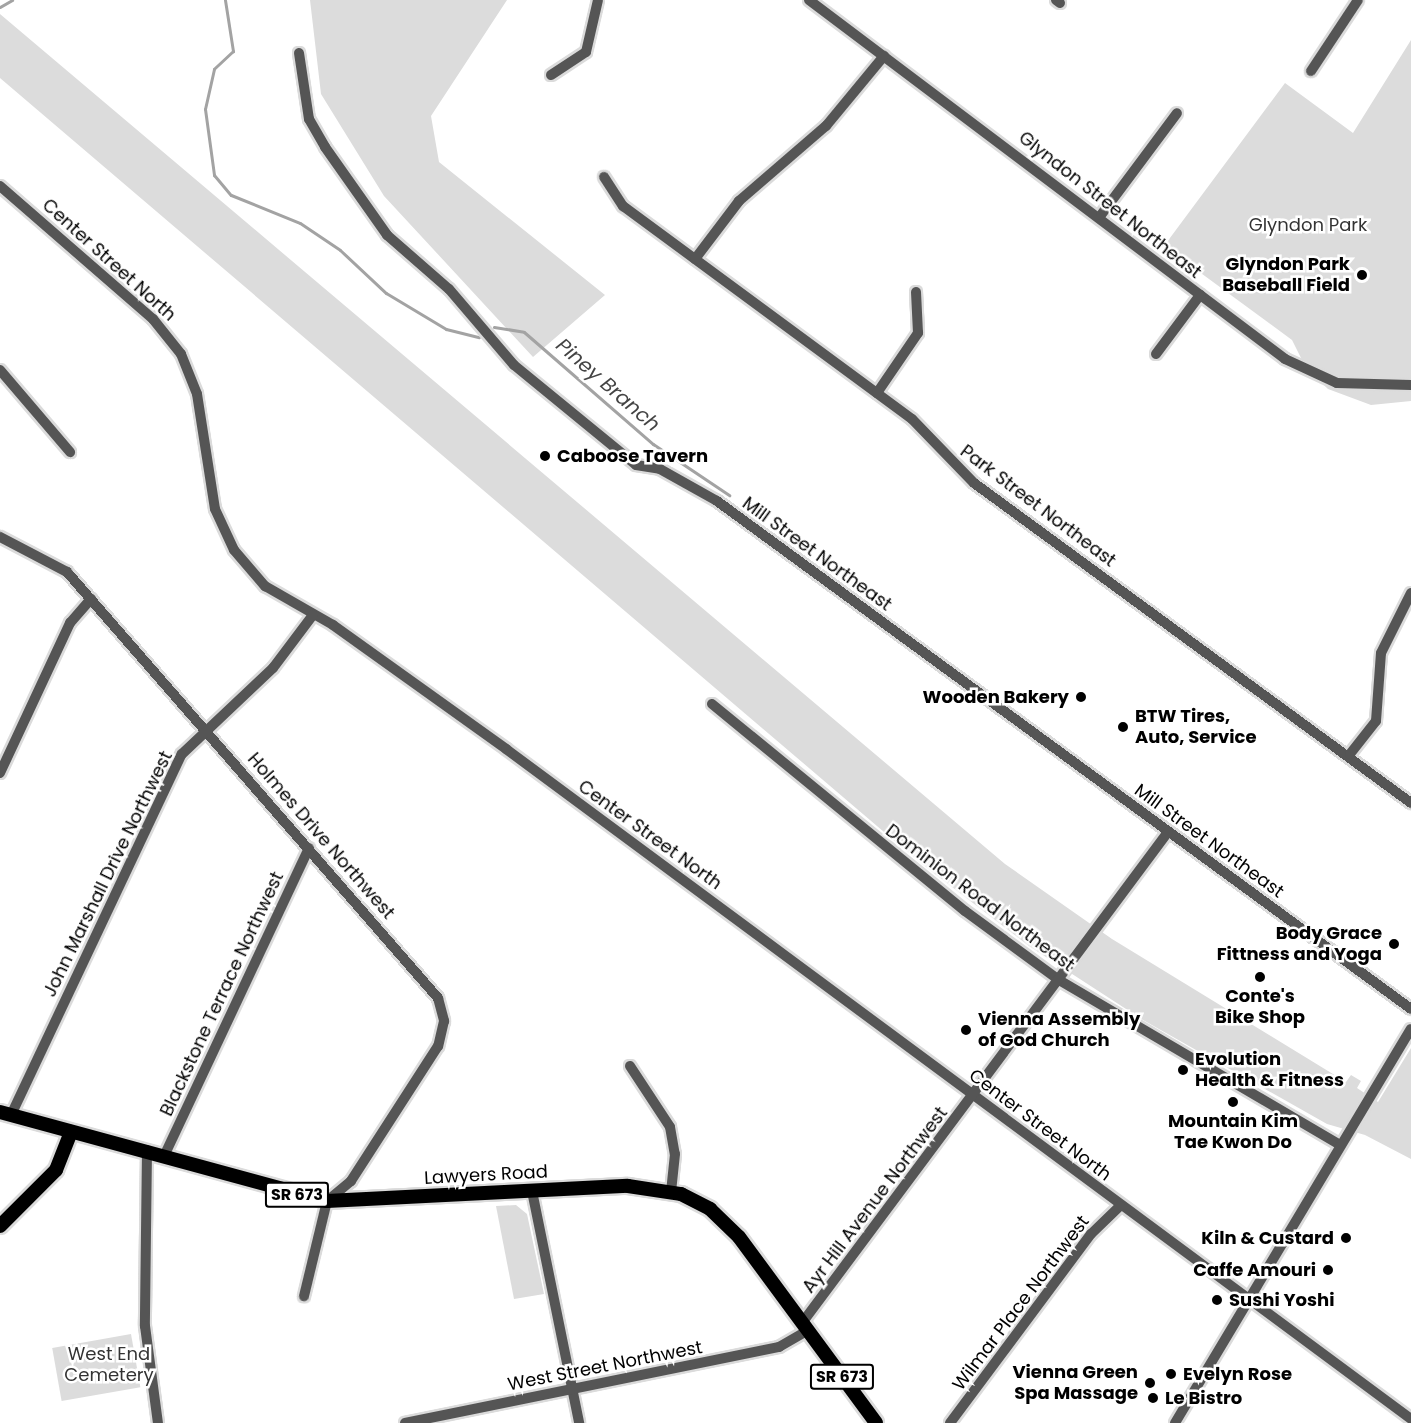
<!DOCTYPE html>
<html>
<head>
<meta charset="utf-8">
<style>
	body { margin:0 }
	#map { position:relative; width:1411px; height:1423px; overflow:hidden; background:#fff; font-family:Poppins,sans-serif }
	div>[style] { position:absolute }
	.green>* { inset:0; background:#dcdcdc; transform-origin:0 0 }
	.stream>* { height:3px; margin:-1.5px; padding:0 1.5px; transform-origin:1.5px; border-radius:1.5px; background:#a3a3a3 }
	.roads { filter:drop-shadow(2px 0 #dbdbdb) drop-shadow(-2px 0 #dbdbdb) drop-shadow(0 2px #dbdbdb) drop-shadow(0 -2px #dbdbdb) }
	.minor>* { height:10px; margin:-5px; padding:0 5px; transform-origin:5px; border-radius:5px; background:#555 }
	.major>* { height:14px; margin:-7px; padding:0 7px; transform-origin:7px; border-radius:7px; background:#000 }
	.dots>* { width:16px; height:16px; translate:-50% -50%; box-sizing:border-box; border:3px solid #fff; border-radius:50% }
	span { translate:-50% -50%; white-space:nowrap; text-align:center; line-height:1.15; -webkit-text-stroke:5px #fff; paint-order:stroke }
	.shield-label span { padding:2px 4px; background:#fff; border:2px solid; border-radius:4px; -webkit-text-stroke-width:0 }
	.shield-label { font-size:16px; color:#000; font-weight:700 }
	.street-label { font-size:18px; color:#000 }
	.park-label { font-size:18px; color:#333 }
	.poi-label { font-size:18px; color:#000; font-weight:700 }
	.right { translate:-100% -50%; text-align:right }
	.left { translate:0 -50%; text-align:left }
	.water-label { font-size:20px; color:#444; font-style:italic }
</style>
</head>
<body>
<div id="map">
	<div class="green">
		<i style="clip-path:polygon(310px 0,507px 0,431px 116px,439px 162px,605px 295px,533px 357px,384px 196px,321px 94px)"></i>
		<i style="clip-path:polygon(0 14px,1005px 864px,1112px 939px,1346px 1082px,1351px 1075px,1361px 1081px,1357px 1088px,1378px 1102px,1411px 1048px,1411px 1159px,1365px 1135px,1327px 1124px,1143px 1020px,1029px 946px,918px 861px,0 78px)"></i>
		<i style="clip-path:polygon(1411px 40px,1411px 401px,1371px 405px,1328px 389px,1306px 368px,1292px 340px,1164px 246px,1285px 83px,1353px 133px)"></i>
		<i style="clip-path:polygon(516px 1205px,527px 1214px,544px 1294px,514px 1299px,496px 1206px)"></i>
		<i style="left:131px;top:1334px;width:54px;height:80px;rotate:80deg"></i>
	</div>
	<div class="stream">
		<i style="left:225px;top:0;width:52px;rotate:81.1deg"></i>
		<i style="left:233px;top:51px;width:26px;rotate:137deg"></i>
		<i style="left:214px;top:69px;width:41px;rotate:102.7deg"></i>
		<i style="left:205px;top:109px;width:67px;rotate:82.2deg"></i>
		<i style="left:214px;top:175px;width:26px;rotate:50deg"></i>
		<i style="left:231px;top:195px;width:74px;rotate:22.1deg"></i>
		<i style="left:300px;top:223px;width:48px;rotate:34deg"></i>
		<i style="left:340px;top:250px;width:63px;rotate:43.1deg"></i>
		<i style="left:386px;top:293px;width:70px;rotate:31deg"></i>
		<i style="left:446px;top:329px;width:34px;rotate:14deg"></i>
		<i style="left:0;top:7px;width:14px;rotate:-30deg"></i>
		<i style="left:494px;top:327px;width:30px;rotate:9deg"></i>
		<i style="left:524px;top:332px;width:171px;rotate:41deg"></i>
		<i style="left:653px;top:444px;width:92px;rotate:33.9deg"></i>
	</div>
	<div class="roads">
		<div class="minor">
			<i style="left:809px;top:0;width:596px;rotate:37.02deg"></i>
			<i style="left:1285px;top:359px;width:57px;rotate:24.8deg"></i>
			<i style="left:1337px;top:383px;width:74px;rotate:1.5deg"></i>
			<i style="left:1056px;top:0;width:5px;rotate:37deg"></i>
			<i style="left:299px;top:53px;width:67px;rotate:81.4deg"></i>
			<i style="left:309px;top:119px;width:32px;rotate:60deg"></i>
			<i style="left:325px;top:147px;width:108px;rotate:54.8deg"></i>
			<i style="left:387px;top:235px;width:82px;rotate:41.1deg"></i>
			<i style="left:449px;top:289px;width:100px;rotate:49.5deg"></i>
			<i style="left:514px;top:365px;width:158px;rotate:39.3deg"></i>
			<i style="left:636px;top:465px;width:24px;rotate:9deg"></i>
			<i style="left:660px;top:469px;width:65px;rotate:29.3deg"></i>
			<i style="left:717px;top:501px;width:860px;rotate:36.2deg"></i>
			<i style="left:1311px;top:71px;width:85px;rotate:-56.5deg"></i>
			<i style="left:551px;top:75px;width:42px;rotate:-33.3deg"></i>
			<i style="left:586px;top:52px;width:53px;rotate:-77deg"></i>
			<i style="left:604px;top:177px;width:35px;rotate:57deg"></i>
			<i style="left:623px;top:206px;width:359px;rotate:36.4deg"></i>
			<i style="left:912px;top:419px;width:89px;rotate:45.9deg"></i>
			<i style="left:974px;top:483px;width:542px;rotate:36.21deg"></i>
			<i style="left:0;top:186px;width:203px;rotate:41deg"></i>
			<i style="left:153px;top:319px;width:45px;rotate:51.3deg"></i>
			<i style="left:181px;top:354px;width:43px;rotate:68.2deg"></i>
			<i style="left:197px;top:394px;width:116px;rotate:81.1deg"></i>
			<i style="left:215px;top:509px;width:45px;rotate:65.1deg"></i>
			<i style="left:234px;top:550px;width:48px;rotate:49.3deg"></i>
			<i style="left:265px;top:586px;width:78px;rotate:29.8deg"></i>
			<i style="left:333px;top:625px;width:213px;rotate:35.6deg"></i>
			<i style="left:506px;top:749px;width:1126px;rotate:36.51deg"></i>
			<i style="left:1101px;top:215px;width:127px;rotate:-53.3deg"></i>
			<i style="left:695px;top:259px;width:73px;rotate:-52.8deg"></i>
			<i style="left:739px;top:201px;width:115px;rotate:-40.8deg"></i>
			<i style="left:826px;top:126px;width:91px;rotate:-50.4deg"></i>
			<i style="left:1156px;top:354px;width:74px;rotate:-53.3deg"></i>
			<i style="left:0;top:370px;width:108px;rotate:49.5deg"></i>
			<i style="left:877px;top:393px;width:73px;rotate:-55.7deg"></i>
			<i style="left:918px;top:333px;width:41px;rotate:-92.8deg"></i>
			<i style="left:0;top:537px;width:76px;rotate:27.6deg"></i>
			<i style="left:67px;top:572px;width:565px;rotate:48.95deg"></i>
			<i style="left:438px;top:998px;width:24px;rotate:75deg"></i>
			<i style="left:444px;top:1021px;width:26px;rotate:103deg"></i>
			<i style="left:438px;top:1046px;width:161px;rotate:122.8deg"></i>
			<i style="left:351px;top:1181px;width:31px;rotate:140deg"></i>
			<i style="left:327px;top:1201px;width:98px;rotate:103.6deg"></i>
			<i style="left:712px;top:704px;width:327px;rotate:39.3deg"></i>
			<i style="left:965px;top:911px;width:117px;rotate:36.3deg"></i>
			<i style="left:1059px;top:980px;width:326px;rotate:30.4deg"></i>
			<i style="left:1350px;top:754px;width:42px;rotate:-51.8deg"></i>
			<i style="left:1376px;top:721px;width:68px;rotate:-85.8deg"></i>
			<i style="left:1381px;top:653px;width:67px;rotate:-63.4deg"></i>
			<i style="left:0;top:773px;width:166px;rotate:-65deg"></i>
			<i style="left:70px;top:623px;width:32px;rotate:-49deg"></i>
			<i style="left:630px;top:1066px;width:73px;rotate:56.7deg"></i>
			<i style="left:670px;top:1127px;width:27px;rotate:80deg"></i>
			<i style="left:675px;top:1154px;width:37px;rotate:96deg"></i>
			<i style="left:11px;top:1115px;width:399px;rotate:-64.7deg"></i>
			<i style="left:182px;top:754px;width:125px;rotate:-43.4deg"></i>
			<i style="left:273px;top:668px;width:66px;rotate:-53deg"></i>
			<i style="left:147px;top:1150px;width:176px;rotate:90.7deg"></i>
			<i style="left:145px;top:1326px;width:98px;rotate:82.4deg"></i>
			<i style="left:165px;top:1154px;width:338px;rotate:-64.8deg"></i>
			<i style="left:532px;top:1191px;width:237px;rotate:78.5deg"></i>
			<i style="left:802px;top:1323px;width:612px;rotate:-53.3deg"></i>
			<i style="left:405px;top:1423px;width:382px;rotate:-11.5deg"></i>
			<i style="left:779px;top:1347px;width:32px;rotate:-30deg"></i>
			<i style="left:950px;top:1423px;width:236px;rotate:-53.3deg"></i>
			<i style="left:1091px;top:1234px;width:40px;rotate:-44deg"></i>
			<i style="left:1175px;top:1423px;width:459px;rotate:-59.1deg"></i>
		</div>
		<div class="major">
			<i style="left:0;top:1112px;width:339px;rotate:15.2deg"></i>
			<i style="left:327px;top:1201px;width:301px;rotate:-2.9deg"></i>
			<i style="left:628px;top:1186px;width:54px;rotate:8.6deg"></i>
			<i style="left:681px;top:1194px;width:33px;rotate:27deg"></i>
			<i style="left:710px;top:1209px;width:40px;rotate:44deg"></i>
			<i style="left:739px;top:1237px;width:231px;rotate:53.6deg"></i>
			<i style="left:0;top:1226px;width:79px;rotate:-45deg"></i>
			<i style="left:56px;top:1170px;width:41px;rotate:-68.5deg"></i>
		</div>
	</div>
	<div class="dots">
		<i style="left:1362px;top:275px;background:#000"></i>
		<i style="left:545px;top:456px;background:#000"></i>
		<i style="left:1081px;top:697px;background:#000"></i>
		<i style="left:1123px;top:727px;background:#000"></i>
		<i style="left:1394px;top:944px;background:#000"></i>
		<i style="left:1260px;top:977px;background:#000"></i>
		<i style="left:966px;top:1030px;background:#000"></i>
		<i style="left:1183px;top:1070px;background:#000"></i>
		<i style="left:1233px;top:1102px;background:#000"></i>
		<i style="left:1346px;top:1238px;background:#000"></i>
		<i style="left:1328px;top:1270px;background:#000"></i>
		<i style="left:1217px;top:1300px;background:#000"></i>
		<i style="left:1171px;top:1374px;background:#000"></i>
		<i style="left:1150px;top:1383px;background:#000"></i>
		<i style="left:1153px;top:1398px;background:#000"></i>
	</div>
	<div class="shield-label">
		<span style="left:297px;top:1195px">SR 673</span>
		<span style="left:842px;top:1377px">SR 673</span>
	</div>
	<div class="street-label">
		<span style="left:1110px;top:205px;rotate:38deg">Glyndon Street Northeast</span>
		<span style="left:109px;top:260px;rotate:42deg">Center Street North</span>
		<span style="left:1038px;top:506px;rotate:37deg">Park Street Northeast</span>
		<span style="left:817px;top:554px;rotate:36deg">Mill Street Northeast</span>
		<span style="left:650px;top:835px;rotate:36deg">Center Street North</span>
		<span style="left:321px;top:836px;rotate:49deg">Holmes Drive Northwest</span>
		<span style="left:1209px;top:841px;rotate:36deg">Mill Street Northeast</span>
		<span style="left:108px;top:874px;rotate:-64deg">John Marshall Drive Northwest</span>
		<span style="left:980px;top:898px;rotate:37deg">Dominion Road Northeast</span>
		<span style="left:222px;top:994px;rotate:-65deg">Blackstone Terrace Northwest</span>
		<span style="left:1040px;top:1125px;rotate:37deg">Center Street North</span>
		<span style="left:486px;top:1175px;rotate:-3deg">Lawyers Road</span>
		<span style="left:875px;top:1200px;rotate:-53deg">Ayr Hill Avenue Northwest</span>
		<span style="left:1021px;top:1303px;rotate:-53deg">Wilmar Place Northwest</span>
		<span style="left:605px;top:1366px;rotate:-11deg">West Street Northwest</span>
	</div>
	<div class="park-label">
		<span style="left:1308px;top:225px">Glyndon Park</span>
		<span style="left:109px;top:1365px">West End<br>Cemetery</span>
	</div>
	<div class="poi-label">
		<span class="right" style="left:1350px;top:275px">Glyndon Park<br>Baseball Field</span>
		<span class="left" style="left:557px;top:456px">Caboose Tavern</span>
		<span class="right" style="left:1069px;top:697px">Wooden Bakery</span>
		<span class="left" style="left:1135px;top:727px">BTW Tires,<br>Auto, Service</span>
		<span class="right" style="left:1382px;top:944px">Body Grace<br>Fittness and Yoga</span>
		<span style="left:1260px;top:1007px">Conte's<br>Bike Shop</span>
		<span class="left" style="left:978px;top:1030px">Vienna Assembly<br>of God Church</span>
		<span class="left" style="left:1195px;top:1070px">Evolution<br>Health &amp; Fitness</span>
		<span style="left:1233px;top:1132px">Mountain Kim<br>Tae Kwon Do</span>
		<span class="right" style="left:1334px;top:1238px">Kiln &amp; Custard</span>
		<span class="right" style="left:1316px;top:1270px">Caffe Amouri</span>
		<span class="left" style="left:1229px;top:1300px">Sushi Yoshi</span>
		<span class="right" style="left:1138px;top:1383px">Vienna Green<br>Spa Massage</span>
		<span class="left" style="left:1183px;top:1374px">Evelyn Rose</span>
		<span class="left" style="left:1165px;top:1398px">Le Bistro</span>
	</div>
	<div class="water-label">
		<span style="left:608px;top:385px;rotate:41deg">Piney Branch</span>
	</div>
</div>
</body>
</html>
